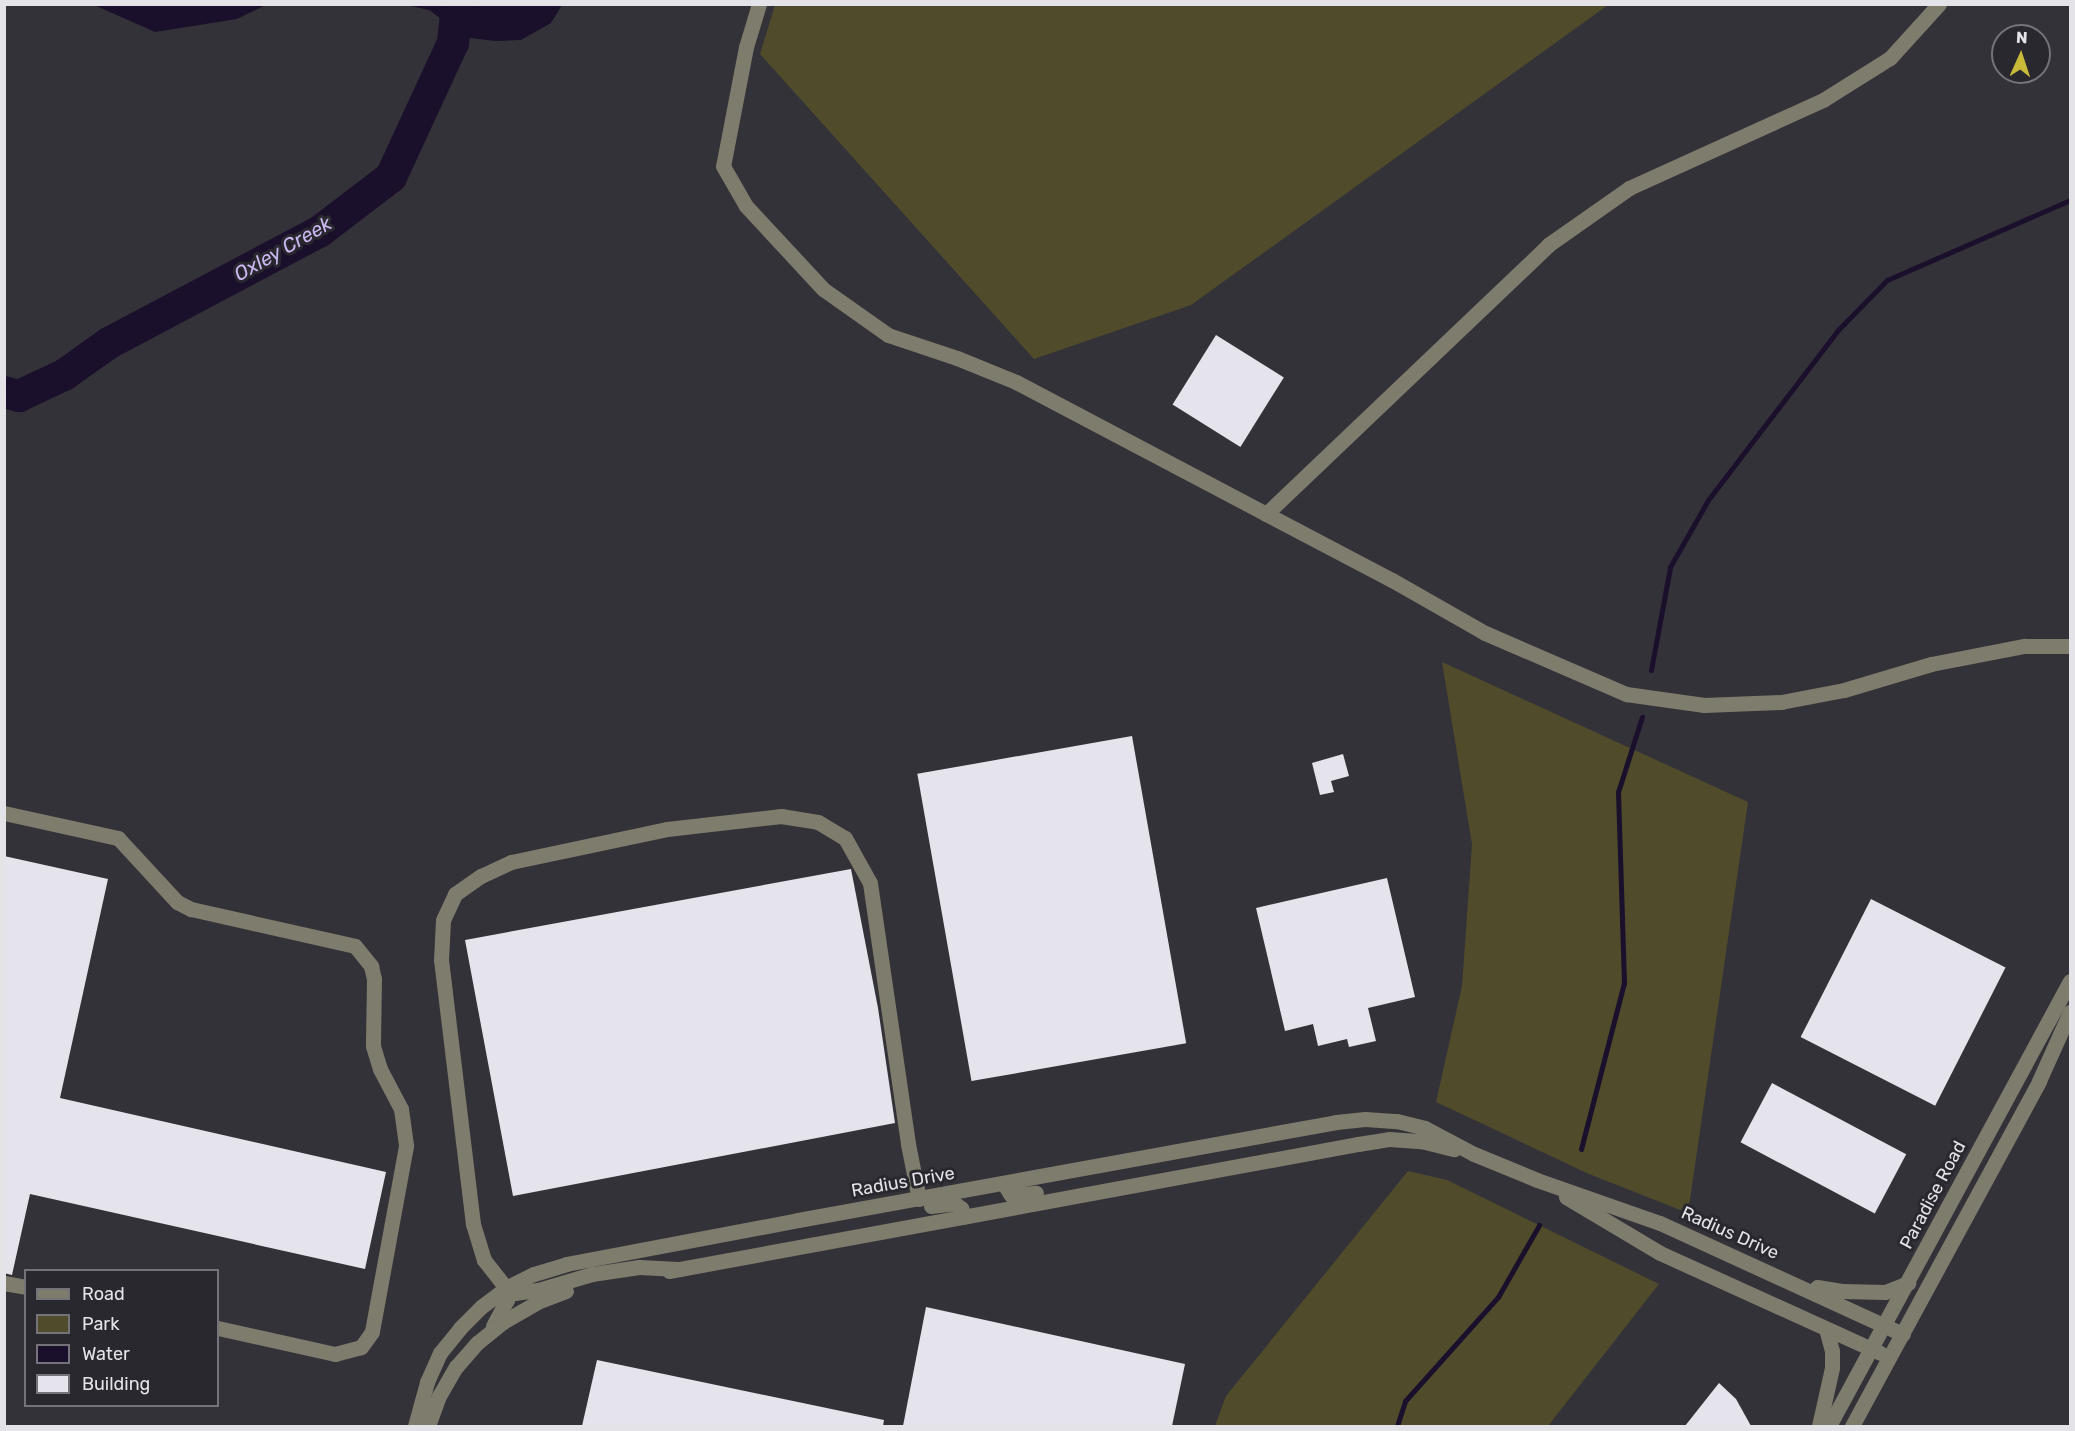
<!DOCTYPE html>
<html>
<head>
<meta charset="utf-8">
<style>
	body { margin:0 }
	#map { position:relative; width:2075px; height:1431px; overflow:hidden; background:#343239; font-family:Rubik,sans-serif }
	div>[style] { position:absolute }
	.green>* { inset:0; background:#4f4b2b }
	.water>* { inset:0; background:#1a102b }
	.stream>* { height:5px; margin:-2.5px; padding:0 2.5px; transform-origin:2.5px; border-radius:2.5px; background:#1a102b }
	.river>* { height:32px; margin:-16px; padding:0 16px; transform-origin:16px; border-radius:16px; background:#1a102b }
	.building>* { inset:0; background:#e5e3ec; transform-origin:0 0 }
	.minor>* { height:15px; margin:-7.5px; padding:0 7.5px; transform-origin:7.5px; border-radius:7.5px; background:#7e7c6c }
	span { translate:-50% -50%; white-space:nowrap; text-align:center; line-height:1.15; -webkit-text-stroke:6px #2a282f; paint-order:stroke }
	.street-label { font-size:18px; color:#e4e3e8 }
	.water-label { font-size:20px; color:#cbb8f3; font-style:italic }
	.frame { position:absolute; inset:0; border:6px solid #e4e3e8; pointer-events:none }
	.legend { position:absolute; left:24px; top:1269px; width:195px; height:138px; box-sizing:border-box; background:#2a282f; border:2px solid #747379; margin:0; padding:8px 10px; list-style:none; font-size:18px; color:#e4e3e8 }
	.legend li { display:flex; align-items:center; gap:12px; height:30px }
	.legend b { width:30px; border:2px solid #747379 }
	.north { position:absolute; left:1991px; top:24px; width:60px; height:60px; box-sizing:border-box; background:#2a282f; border:2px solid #747379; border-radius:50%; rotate:3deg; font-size:16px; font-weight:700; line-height:24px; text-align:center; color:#e4e3e8 }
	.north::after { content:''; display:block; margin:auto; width:21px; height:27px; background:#caba3a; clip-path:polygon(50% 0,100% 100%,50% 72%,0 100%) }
</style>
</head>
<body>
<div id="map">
	<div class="green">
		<i style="clip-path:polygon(775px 5px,775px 4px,1608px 5px,1191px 305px,1034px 359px,760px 54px)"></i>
		<i style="clip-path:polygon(1442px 662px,1748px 802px,1688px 1213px,1589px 1174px,1436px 1102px,1462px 986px,1472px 844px)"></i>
		<i style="clip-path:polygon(1408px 1171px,1447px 1180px,1659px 1284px,1548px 1426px,1215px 1426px,1226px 1396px)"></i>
	</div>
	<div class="water">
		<i style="clip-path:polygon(94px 5px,266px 5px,237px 19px,155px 32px)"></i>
		<i style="clip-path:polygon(406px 5px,562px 5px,551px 23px,521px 40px,495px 41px,462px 37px,453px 43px,444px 21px,429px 10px)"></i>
	</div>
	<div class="stream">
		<i style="left:1651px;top:670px;width:105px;rotate:-79.5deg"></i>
		<i style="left:1670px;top:567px;width:77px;rotate:-60.4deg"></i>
		<i style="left:1708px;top:500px;width:214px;rotate:-52.6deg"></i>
		<i style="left:1838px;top:330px;width:70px;rotate:-45.6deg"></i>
		<i style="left:1887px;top:280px;width:200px;rotate:-23.6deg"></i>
		<i style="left:1581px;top:1149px;width:171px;rotate:-75.5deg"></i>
		<i style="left:1624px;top:983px;width:191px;rotate:-91.8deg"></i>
		<i style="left:1618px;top:792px;width:79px;rotate:-72.3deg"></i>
		<i style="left:1397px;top:1426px;width:26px;rotate:-72deg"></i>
		<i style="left:1405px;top:1401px;width:140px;rotate:-48.2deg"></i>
		<i style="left:1498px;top:1297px;width:83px;rotate:-60.3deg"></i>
	</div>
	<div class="river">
		<i style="left:4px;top:392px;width:16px;rotate:15deg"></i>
		<i style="left:19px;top:396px;width:50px;rotate:-25deg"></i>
		<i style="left:64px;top:375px;width:55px;rotate:-35.4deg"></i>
		<i style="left:109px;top:343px;width:238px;rotate:-27.9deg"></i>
		<i style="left:319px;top:232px;width:91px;rotate:-37.4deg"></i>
		<i style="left:391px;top:177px;width:148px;rotate:-65.2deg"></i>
		<i style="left:453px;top:43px;width:39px;rotate:-84deg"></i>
	</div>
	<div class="building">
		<i style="left:1216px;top:335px;width:80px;height:82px;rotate:32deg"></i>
		<i style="left:1132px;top:736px;width:312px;height:218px;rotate:80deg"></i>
		<i style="clip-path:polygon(1343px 754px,1349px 776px,1331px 781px,1334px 792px,1320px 795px,1312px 763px)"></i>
		<i style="clip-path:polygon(4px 856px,108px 879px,60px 1098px,386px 1172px,365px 1269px,30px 1194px,12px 1275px,4px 1273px)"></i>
		<i style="clip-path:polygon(851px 869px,878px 1008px,895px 1123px,513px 1196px,465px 940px)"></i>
		<i style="clip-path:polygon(1387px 878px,1415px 997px,1368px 1008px,1376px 1041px,1349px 1047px,1347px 1039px,1318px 1046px,1313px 1024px,1285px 1031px,1256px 908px)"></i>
		<i style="left:1871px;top:899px;width:151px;height:155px;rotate:27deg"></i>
		<i style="left:1772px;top:1083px;width:152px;height:67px;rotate:28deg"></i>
		<i style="clip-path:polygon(926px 1307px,1185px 1364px,1172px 1426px,903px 1426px)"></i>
		<i style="clip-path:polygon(597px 1360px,884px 1420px,883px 1426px,582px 1426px)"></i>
		<i style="clip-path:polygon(1719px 1383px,1736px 1399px,1751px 1426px,1685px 1426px)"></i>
	</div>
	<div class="minor">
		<i style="left:759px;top:4px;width:45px;rotate:106.8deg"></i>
		<i style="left:746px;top:47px;width:121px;rotate:100.9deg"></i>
		<i style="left:723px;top:166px;width:46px;rotate:60.1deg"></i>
		<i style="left:746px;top:206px;width:113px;rotate:47.1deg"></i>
		<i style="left:823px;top:289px;width:80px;rotate:35.3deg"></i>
		<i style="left:888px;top:335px;width:73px;rotate:18.4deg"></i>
		<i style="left:957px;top:358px;width:64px;rotate:22.1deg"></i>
		<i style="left:1016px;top:382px;width:425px;rotate:27.8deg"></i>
		<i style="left:1392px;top:580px;width:107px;rotate:29.7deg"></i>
		<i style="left:1485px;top:633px;width:154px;rotate:23.4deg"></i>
		<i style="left:1626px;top:694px;width:79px;rotate:8deg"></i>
		<i style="left:1704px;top:705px;width:77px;rotate:-2.2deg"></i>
		<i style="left:1781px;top:702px;width:64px;rotate:-10.8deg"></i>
		<i style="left:1844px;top:690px;width:91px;rotate:-16.6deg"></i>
		<i style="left:1931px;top:664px;width:95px;rotate:-11deg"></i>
		<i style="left:2024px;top:646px;width:46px"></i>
		<i style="left:1266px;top:514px;width:390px;rotate:-43.6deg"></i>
		<i style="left:1548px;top:245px;width:99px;rotate:-35.1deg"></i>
		<i style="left:1629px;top:188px;width:213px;rotate:-24.4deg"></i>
		<i style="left:1823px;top:100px;width:79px;rotate:-32.1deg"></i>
		<i style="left:1890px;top:58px;width:73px;rotate:-47.8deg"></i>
		<i style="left:4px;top:813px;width:117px;rotate:12.4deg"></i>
		<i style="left:118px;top:838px;width:87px;rotate:47.3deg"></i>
		<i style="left:177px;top:902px;width:16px;rotate:27deg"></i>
		<i style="left:191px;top:909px;width:168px;rotate:12.7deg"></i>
		<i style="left:355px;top:946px;width:26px;rotate:51deg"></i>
		<i style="left:371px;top:966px;width:13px;rotate:77deg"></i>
		<i style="left:374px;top:979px;width:67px;rotate:90.9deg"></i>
		<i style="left:373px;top:1046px;width:24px;rotate:73deg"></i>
		<i style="left:380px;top:1069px;width:45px;rotate:62.3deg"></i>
		<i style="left:401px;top:1109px;width:37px;rotate:82deg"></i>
		<i style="left:406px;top:1146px;width:189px;rotate:100.4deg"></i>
		<i style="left:372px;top:1332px;width:19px;rotate:126deg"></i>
		<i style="left:361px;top:1347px;width:27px;rotate:165deg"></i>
		<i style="left:335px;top:1354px;width:120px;rotate:-167.5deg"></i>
		<i style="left:1004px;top:1184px;width:13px;rotate:58deg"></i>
		<i style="left:1011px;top:1195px;width:25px;rotate:-5deg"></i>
		<i style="left:1566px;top:1197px;width:109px;rotate:30.8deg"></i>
		<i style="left:1660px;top:1253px;width:242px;rotate:24.4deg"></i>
		<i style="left:931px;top:1206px;width:23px;rotate:-7deg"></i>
		<i style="left:954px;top:1203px;width:9px;rotate:36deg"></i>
		<i style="left:961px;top:1208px;width:9px;rotate:69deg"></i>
		<i style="left:678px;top:1269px;width:39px;rotate:-177deg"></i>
		<i style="left:639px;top:1267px;width:48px;rotate:171.5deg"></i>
		<i style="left:592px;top:1274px;width:56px;rotate:163.5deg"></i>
		<i style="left:538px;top:1290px;width:23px;rotate:173deg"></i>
		<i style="left:515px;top:1293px;width:10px;rotate:-151deg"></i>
		<i style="left:506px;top:1288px;width:36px;rotate:-128deg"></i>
		<i style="left:484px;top:1260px;width:38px;rotate:-107deg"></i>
		<i style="left:473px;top:1224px;width:266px;rotate:-96.9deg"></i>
		<i style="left:441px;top:960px;width:40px;rotate:-87.1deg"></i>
		<i style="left:443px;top:920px;width:29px;rotate:-65deg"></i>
		<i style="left:455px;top:894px;width:32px;rotate:-35deg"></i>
		<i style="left:481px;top:876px;width:33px;rotate:-25deg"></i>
		<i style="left:511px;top:862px;width:159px;rotate:-11.9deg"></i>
		<i style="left:667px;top:829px;width:115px;rotate:-6.5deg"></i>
		<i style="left:781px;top:816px;width:37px;rotate:9deg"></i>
		<i style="left:818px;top:822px;width:31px;rotate:31deg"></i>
		<i style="left:845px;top:838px;width:51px;rotate:60.9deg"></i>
		<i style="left:870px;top:883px;width:264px;rotate:81.7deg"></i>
		<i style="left:908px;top:1144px;width:56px;rotate:78.7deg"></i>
		<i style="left:669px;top:1271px;width:701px;rotate:-10.44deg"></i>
		<i style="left:1358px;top:1144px;width:31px;rotate:-9deg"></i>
		<i style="left:1389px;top:1139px;width:32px;rotate:4deg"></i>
		<i style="left:1421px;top:1141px;width:34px;rotate:14deg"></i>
		<i style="left:4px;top:1283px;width:22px;rotate:10deg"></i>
		<i style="left:1817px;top:1287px;width:25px;rotate:9deg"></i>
		<i style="left:1842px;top:1291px;width:43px;rotate:1.3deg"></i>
		<i style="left:1885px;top:1292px;width:25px;rotate:-21deg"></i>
		<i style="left:493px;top:1326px;width:30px;rotate:-62deg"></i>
		<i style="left:507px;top:1300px;width:12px;rotate:-95deg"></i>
		<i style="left:415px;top:1426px;width:46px;rotate:-74.7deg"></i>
		<i style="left:427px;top:1382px;width:32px;rotate:-66deg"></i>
		<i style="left:440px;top:1353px;width:32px;rotate:-51deg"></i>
		<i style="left:460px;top:1328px;width:30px;rotate:-45deg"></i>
		<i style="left:481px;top:1307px;width:31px;rotate:-37deg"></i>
		<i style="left:506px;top:1288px;width:31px;rotate:-27deg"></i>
		<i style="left:534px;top:1274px;width:34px;rotate:-17deg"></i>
		<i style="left:566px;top:1264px;width:236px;rotate:-10.7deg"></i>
		<i style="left:798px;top:1220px;width:547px;rotate:-10.32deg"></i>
		<i style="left:1336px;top:1122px;width:29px;rotate:-6deg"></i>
		<i style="left:1365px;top:1119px;width:32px;rotate:4deg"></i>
		<i style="left:1397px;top:1121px;width:29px;rotate:14deg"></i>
		<i style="left:1425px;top:1128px;width:55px;rotate:28deg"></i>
		<i style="left:1474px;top:1154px;width:68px;rotate:22.4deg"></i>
		<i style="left:1537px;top:1180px;width:130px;rotate:19.3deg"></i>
		<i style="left:1660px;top:1223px;width:267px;rotate:24.6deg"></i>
		<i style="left:428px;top:1426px;width:32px;rotate:-70deg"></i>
		<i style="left:439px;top:1396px;width:34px;rotate:-60deg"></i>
		<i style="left:456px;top:1367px;width:32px;rotate:-49deg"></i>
		<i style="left:477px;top:1343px;width:33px;rotate:-39deg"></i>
		<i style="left:503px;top:1322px;width:39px;rotate:-30deg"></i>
		<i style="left:537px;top:1302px;width:31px;rotate:-21deg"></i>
		<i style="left:1819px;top:1426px;width:59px;rotate:-77.4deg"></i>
		<i style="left:1832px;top:1368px;width:17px;rotate:-90deg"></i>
		<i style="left:1832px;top:1351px;width:23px;rotate:-105deg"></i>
		<i style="left:1829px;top:1426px;width:506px;rotate:-61.56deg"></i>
		<i style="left:1852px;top:1426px;width:392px;rotate:-61.5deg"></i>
		<i style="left:2039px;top:1081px;width:76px;rotate:-65.8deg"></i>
	</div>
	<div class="street-label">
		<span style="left:903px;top:1182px;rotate:-10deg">Radius Drive</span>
		<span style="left:1933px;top:1195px;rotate:-62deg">Paradise Road</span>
		<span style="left:1730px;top:1233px;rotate:24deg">Radius Drive</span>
	</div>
	<div class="water-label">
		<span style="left:283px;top:249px;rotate:-30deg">Oxley Creek</span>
	</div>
	<div class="frame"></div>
	<ul class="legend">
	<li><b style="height:8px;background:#7e7c6c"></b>Road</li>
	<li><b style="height:16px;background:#4f4b2b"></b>Park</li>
	<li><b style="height:16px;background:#1a102b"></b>Water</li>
	<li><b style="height:16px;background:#e5e3ec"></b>Building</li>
	</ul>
	<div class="north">N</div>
</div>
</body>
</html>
